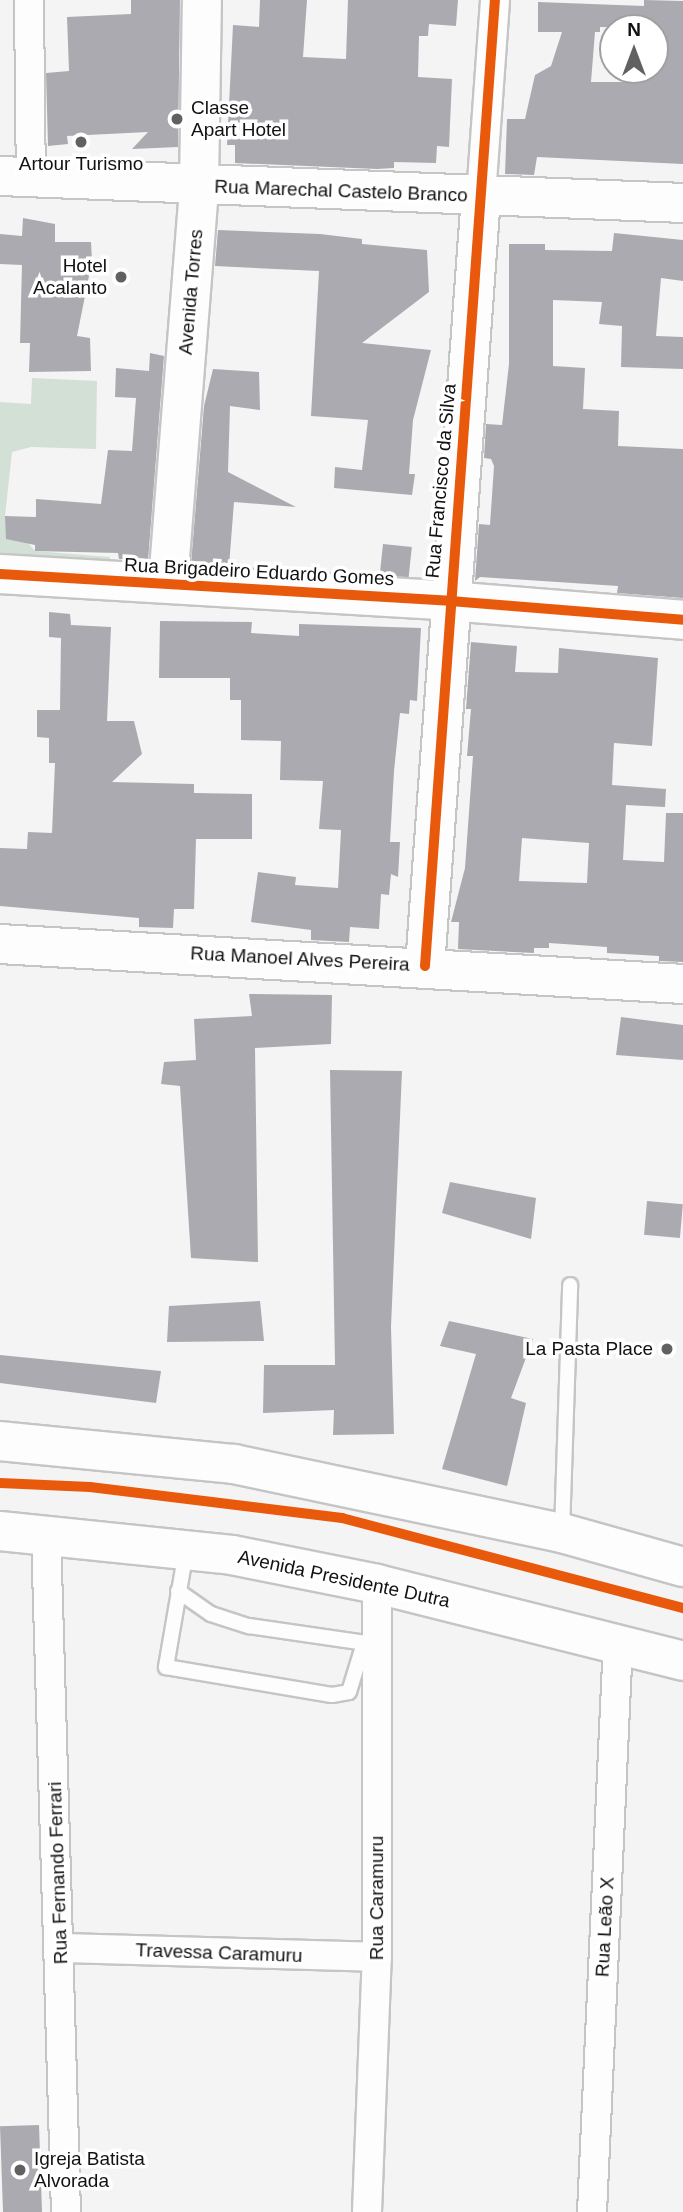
<!DOCTYPE html>
<html>
<head>
<meta charset="utf-8">
<style>
	body { margin:0 }
	#map { position:relative; width:683px; height:2212px; overflow:hidden; background:#f4f4f5; font-family:Helvetica,sans-serif }
	div>[style] { position:absolute }
	.green>* { inset:0; background:#d2e0d5 }
	.building>* { inset:0; background:#abaab0; transform-origin:0 0 }
	.roads { filter:drop-shadow(2px 0 #c5c5c6) drop-shadow(-2px 0 #c5c5c6) drop-shadow(0 2px #c5c5c6) drop-shadow(0 -2px #c5c5c6) }
	.lane>* { height:14px; margin:-7px; padding:0 7px; transform-origin:7px; border-radius:7px; background:#fdfdfe }
	.street>* { height:28px; margin:-14px; padding:0 14px; transform-origin:14px; border-radius:14px; background:#fdfdfe }
	.secondary>* { height:38px; margin:-19px; padding:0 19px; transform-origin:19px; border-radius:19px; background:#fdfdfe }
	.highway>* { height:38px; margin:-19px; padding:0 19px; transform-origin:19px; border-radius:19px; background:#fdfdfe }
	.cycleway>* { height:10px; margin:-5px; padding:0 5px; transform-origin:5px; border-radius:5px; background:#e8590c }
	.dots>* { width:19px; height:19px; translate:-50% -50%; box-sizing:border-box; border:4px solid #fff; border-radius:50% }
	span { translate:-50% -50%; white-space:nowrap; text-align:center; line-height:1.15; -webkit-text-stroke:7px #fff; paint-order:stroke }
	.poi-label { font-size:19px; color:#121213 }
	.left { translate:0 -50%; text-align:left }
	.right { translate:-100% -50%; text-align:right }
	.street-label { font-size:19px; color:#121213 }
	.north { position:absolute; left:599px; top:14px; width:70px; height:70px; box-sizing:border-box; background:#fff; border:2px solid #a0a0a1; border-radius:50%; rotate:0deg; font-size:19px; font-weight:700; line-height:28px; text-align:center; color:#121213 }
	.north::after { content:''; display:block; margin:auto; width:24px; height:32px; background:#616162; clip-path:polygon(50% 0,100% 100%,50% 72%,0 100%) }
</style>
</head>
<body>
<div id="map">
	<div class="green">
		<i style="clip-path:polygon(32px 378px,97px 381px,96px 449px,31px 447px,12px 452px,5px 516px,35px 551px,110px 557px,108px 573px,0 566px,0 402px,31px 404px)"></i>
	</div>
	<div class="building">
		<i style="clip-path:polygon(131px 0,180px 0,178px 147px,132px 149px,148px 132px,67px 136px,68px 144px,48px 146px,46px 73px,69px 71px,67px 17px,131px 14px)"></i>
		<i style="clip-path:polygon(260px 0,307px 0,303px 57px,346px 59px,348px 0,458px 0,456px 26px,429px 24px,428px 36px,419px 36px,418px 77px,452px 79px,449px 147px,437px 146px,436px 163px,394px 162px,394px 168px,377px 169px,235px 163px,235px 145px,227px 145px,233px 25px,259px 27px)"></i>
		<i style="clip-path:polygon(evenodd,644px 0,683px 1px,683px 164px,537px 157px,534px 175px,505px 174px,507px 119px,525px 119px,535px 75px,551px 66px,562px 32px,538px 32px,538px 2px,644px 6px,644px 0,600px 27px,655px 28px,655px 70px,635px 70px,635px 82px,591px 82px,595px 32px,600px 32px,600px 27px)"></i>
		<i style="clip-path:polygon(23px 218px,55px 224px,55px 242px,91px 242px,92px 261px,77px 336px,90px 338px,91px 371px,29px 372px,30px 343px,20px 343px,22px 265px,0 264px,0 234px,22px 236px)"></i>
		<i style="clip-path:polygon(218px 230px,320px 234px,362px 239px,362px 244px,427px 250px,429px 292px,362px 343px,431px 350px,413px 420px,409px 474px,415px 474px,412px 495px,334px 488px,335px 467px,362px 470px,368px 420px,311px 416px,319px 271px,215px 266px)"></i>
		<i style="clip-path:polygon(614px 233px,683px 240px,683px 281px,661px 278px,656px 336px,683px 337px,683px 369px,621px 367px,622px 326px,599px 324px,602px 302px,553px 300px,553px 366px,585px 368px,583px 409px,619px 411px,618px 446px,683px 449px,683px 598px,617px 593px,618px 586px,480px 577px,475px 581px,479px 524px,490px 525px,494px 466px,491px 459px,484px 458px,486px 424px,502px 425px,509px 364px,509px 244px,545px 244px,545px 250px,612px 251px)"></i>
		<i style="clip-path:polygon(150px 353px,164px 356px,148px 561px,119px 559px,118px 553px,35px 551px,35px 545px,6px 539px,5px 516px,36px 517px,36px 499px,101px 504px,108px 450px,132px 451px,136px 398px,115px 397px,116px 368px,149px 371px)"></i>
		<i style="clip-path:polygon(213px 369px,259px 372px,260px 410px,230px 406px,228px 472px,296px 507px,234px 502px,229px 566px,191px 564px,204px 406px)"></i>
		<i style="left:383px;top:544px;width:29px;height:31px;rotate:6deg"></i>
		<i style="clip-path:polygon(49px 612px,70px 614px,71px 625px,111px 627px,107px 721px,134px 721px,142px 754px,112px 782px,194px 784px,194px 793px,252px 794px,252px 839px,196px 839px,194px 909px,174px 909px,173px 928px,139px 927px,139px 918px,0 906px,0 848px,27px 849px,28px 832px,52px 833px,55px 763px,49px 763px,49px 738px,37px 737px,37px 710px,60px 710px,61px 638px,49px 637px)"></i>
		<i style="clip-path:polygon(160px 621px,252px 622px,251px 633px,299px 636px,299px 624px,421px 628px,417px 701px,410px 700px,409px 714px,400px 713px,394px 771px,390px 842px,400px 842px,398px 877px,391px 874px,389px 895px,381px 894px,379px 929px,350px 927px,349px 942px,311px 940px,311px 930px,251px 922px,258px 872px,296px 877px,295px 885px,338px 888px,341px 830px,319px 829px,323px 781px,280px 780px,281px 741px,241px 740px,241px 700px,230px 700px,230px 678px,159px 678px)"></i>
		<i style="clip-path:polygon(evenodd,471px 642px,517px 646px,515px 672px,558px 673px,559px 648px,658px 658px,652px 746px,614px 743px,612px 785px,666px 789px,665px 807px,626px 805px,623px 860px,664px 862px,666px 813px,683px 813px,683px 962px,659px 961px,659px 956px,607px 953px,607px 947px,549px 943px,549px 948px,534px 948px,534px 953px,458px 949px,459px 922px,451px 922px,465px 868px,473px 756px,467px 756px,471px 709px,466px 709px,471px 642px,522px 838px,589px 843px,587px 883px,519px 881px,522px 838px)"></i>
		<i style="clip-path:polygon(249px 994px,332px 995px,331px 1044px,255px 1048px,258px 1262px,191px 1258px,180px 1086px,161px 1084px,164px 1062px,196px 1060px,194px 1019px,252px 1016px)"></i>
		<i style="clip-path:polygon(621px 1017px,683px 1025px,683px 1060px,616px 1055px)"></i>
		<i style="clip-path:polygon(330px 1070px,402px 1071px,391px 1327px,394px 1434px,333px 1435px,334px 1410px,263px 1413px,264px 1365px,335px 1365px)"></i>
		<i style="clip-path:polygon(450px 1182px,536px 1198px,531px 1239px,442px 1213px)"></i>
		<i style="left:647px;top:1201px;width:36px;height:34px;rotate:5deg"></i>
		<i style="clip-path:polygon(260px 1301px,264px 1341px,167px 1342px,169px 1306px)"></i>
		<i style="clip-path:polygon(449px 1321px,533px 1339px,511px 1398px,526px 1403px,507px 1486px,442px 1469px,476px 1354px,440px 1346px)"></i>
		<i style="clip-path:polygon(0 1355px,161px 1371px,156px 1403px,0 1383px)"></i>
		<i style="left:39px;top:2125px;width:87px;height:39px;rotate:88deg"></i>
	</div>
	<div class="roads">
		<div class="lane">
			<i style="left:562px;top:1532px;width:247px;rotate:-88.1deg"></i>
			<i style="left:186px;top:1551px;width:118px;rotate:99.8deg"></i>
			<i style="left:166px;top:1667px;width:168px;rotate:9.6deg"></i>
			<i style="left:332px;top:1695px;width:17px;rotate:-10deg"></i>
			<i style="left:349px;top:1692px;width:51px;rotate:-73deg"></i>
			<i style="left:178px;top:1591px;width:40px;rotate:34.9deg"></i>
			<i style="left:211px;top:1614px;width:40px;rotate:18deg"></i>
			<i style="left:249px;top:1626px;width:125px;rotate:8.3deg"></i>
		</div>
		<div class="street">
			<i style="left:29px;top:0;width:177px;rotate:89.4deg"></i>
			<i style="left:481px;top:196px;width:196px;rotate:-85.9deg"></i>
			<i style="left:46px;top:1535px;width:677px;rotate:88.31deg"></i>
			<i style="left:60px;top:1948px;width:317px;rotate:1.6deg"></i>
			<i style="left:367px;top:2212px;width:255px;rotate:-87.8deg"></i>
			<i style="left:377px;top:1957px;width:373px;rotate:-90deg"></i>
			<i style="left:592px;top:2212px;width:571px;rotate:-87.39deg"></i>
		</div>
		<div class="secondary">
			<i style="left:0;top:176px;width:684px;rotate:2.26deg"></i>
			<i style="left:0;top:574px;width:450px;rotate:3.4deg"></i>
			<i style="left:449px;top:601px;width:235px;rotate:4.6deg"></i>
			<i style="left:168px;top:583px;width:398px;rotate:-85.5deg"></i>
			<i style="left:199px;top:186px;width:186px;rotate:-89.1deg"></i>
			<i style="left:0;top:944px;width:684px;rotate:3.35deg"></i>
			<i style="left:425px;top:966px;width:772px;rotate:-85.84deg"></i>
		</div>
		<div class="highway">
			<i style="left:0;top:1441px;width:235px;rotate:5.6deg"></i>
			<i style="left:234px;top:1464px;width:335px;rotate:11.9deg"></i>
			<i style="left:562px;top:1533px;width:126px;rotate:15.7deg"></i>
			<i style="left:0;top:1531px;width:233px;rotate:5.9deg"></i>
			<i style="left:232px;top:1555px;width:148px;rotate:11.3deg"></i>
			<i style="left:377px;top:1584px;width:316px;rotate:14.1deg"></i>
		</div>
	</div>
	<div class="cycleway">
		<i style="left:0;top:574px;width:450px;rotate:3.4deg"></i>
		<i style="left:449px;top:601px;width:235px;rotate:4.6deg"></i>
		<i style="left:425px;top:966px;width:969px;rotate:-85.86deg"></i>
		<i style="left:0;top:1483px;width:90px;rotate:2.5deg"></i>
		<i style="left:90px;top:1487px;width:254px;rotate:7deg"></i>
		<i style="left:342px;top:1518px;width:353px;rotate:14.8deg"></i>
	</div>
	<div class="dots">
		<i style="left:177px;top:119px;background:#616162"></i>
		<i style="left:81px;top:142px;background:#616162"></i>
		<i style="left:121px;top:277px;background:#616162"></i>
		<i style="left:667px;top:1349px;background:#616162"></i>
		<i style="left:20px;top:2170px;background:#616162"></i>
	</div>
	<div class="poi-label">
		<span class="left" style="left:191px;top:119px">Classe<br>Apart Hotel</span>
		<span style="left:81px;top:164px">Artour Turismo</span>
		<span class="right" style="left:107px;top:277px">Hotel<br>Acalanto</span>
		<span class="right" style="left:653px;top:1349px">La Pasta Place</span>
		<span class="left" style="left:34px;top:2170px">Igreja Batista<br>Alvorada</span>
	</div>
	<div class="street-label">
		<span style="left:341px;top:191px;rotate:2deg">Rua Marechal Castelo Branco</span>
		<span style="left:191px;top:292px;rotate:-85deg">Avenida Torres</span>
		<span style="left:441px;top:481px;rotate:-85deg">Rua Francisco da Silva</span>
		<span style="left:259px;top:572px;rotate:3deg">Rua Brigadeiro Eduardo Gomes</span>
		<span style="left:300px;top:959px;rotate:3deg">Rua Manoel Alves Pereira</span>
		<span style="left:344px;top:1579px;rotate:12deg">Avenida Presidente Dutra</span>
		<span style="left:58px;top:1873px;rotate:-92deg">Rua Fernando Ferrari</span>
		<span style="left:377px;top:1898px;rotate:-90deg">Rua Caramuru</span>
		<span style="left:605px;top:1927px;rotate:-87deg">Rua Leão X</span>
		<span style="left:219px;top:1953px;rotate:2deg">Travessa Caramuru</span>
	</div>
	<div class="north">N</div>
</div>
</body>
</html>
